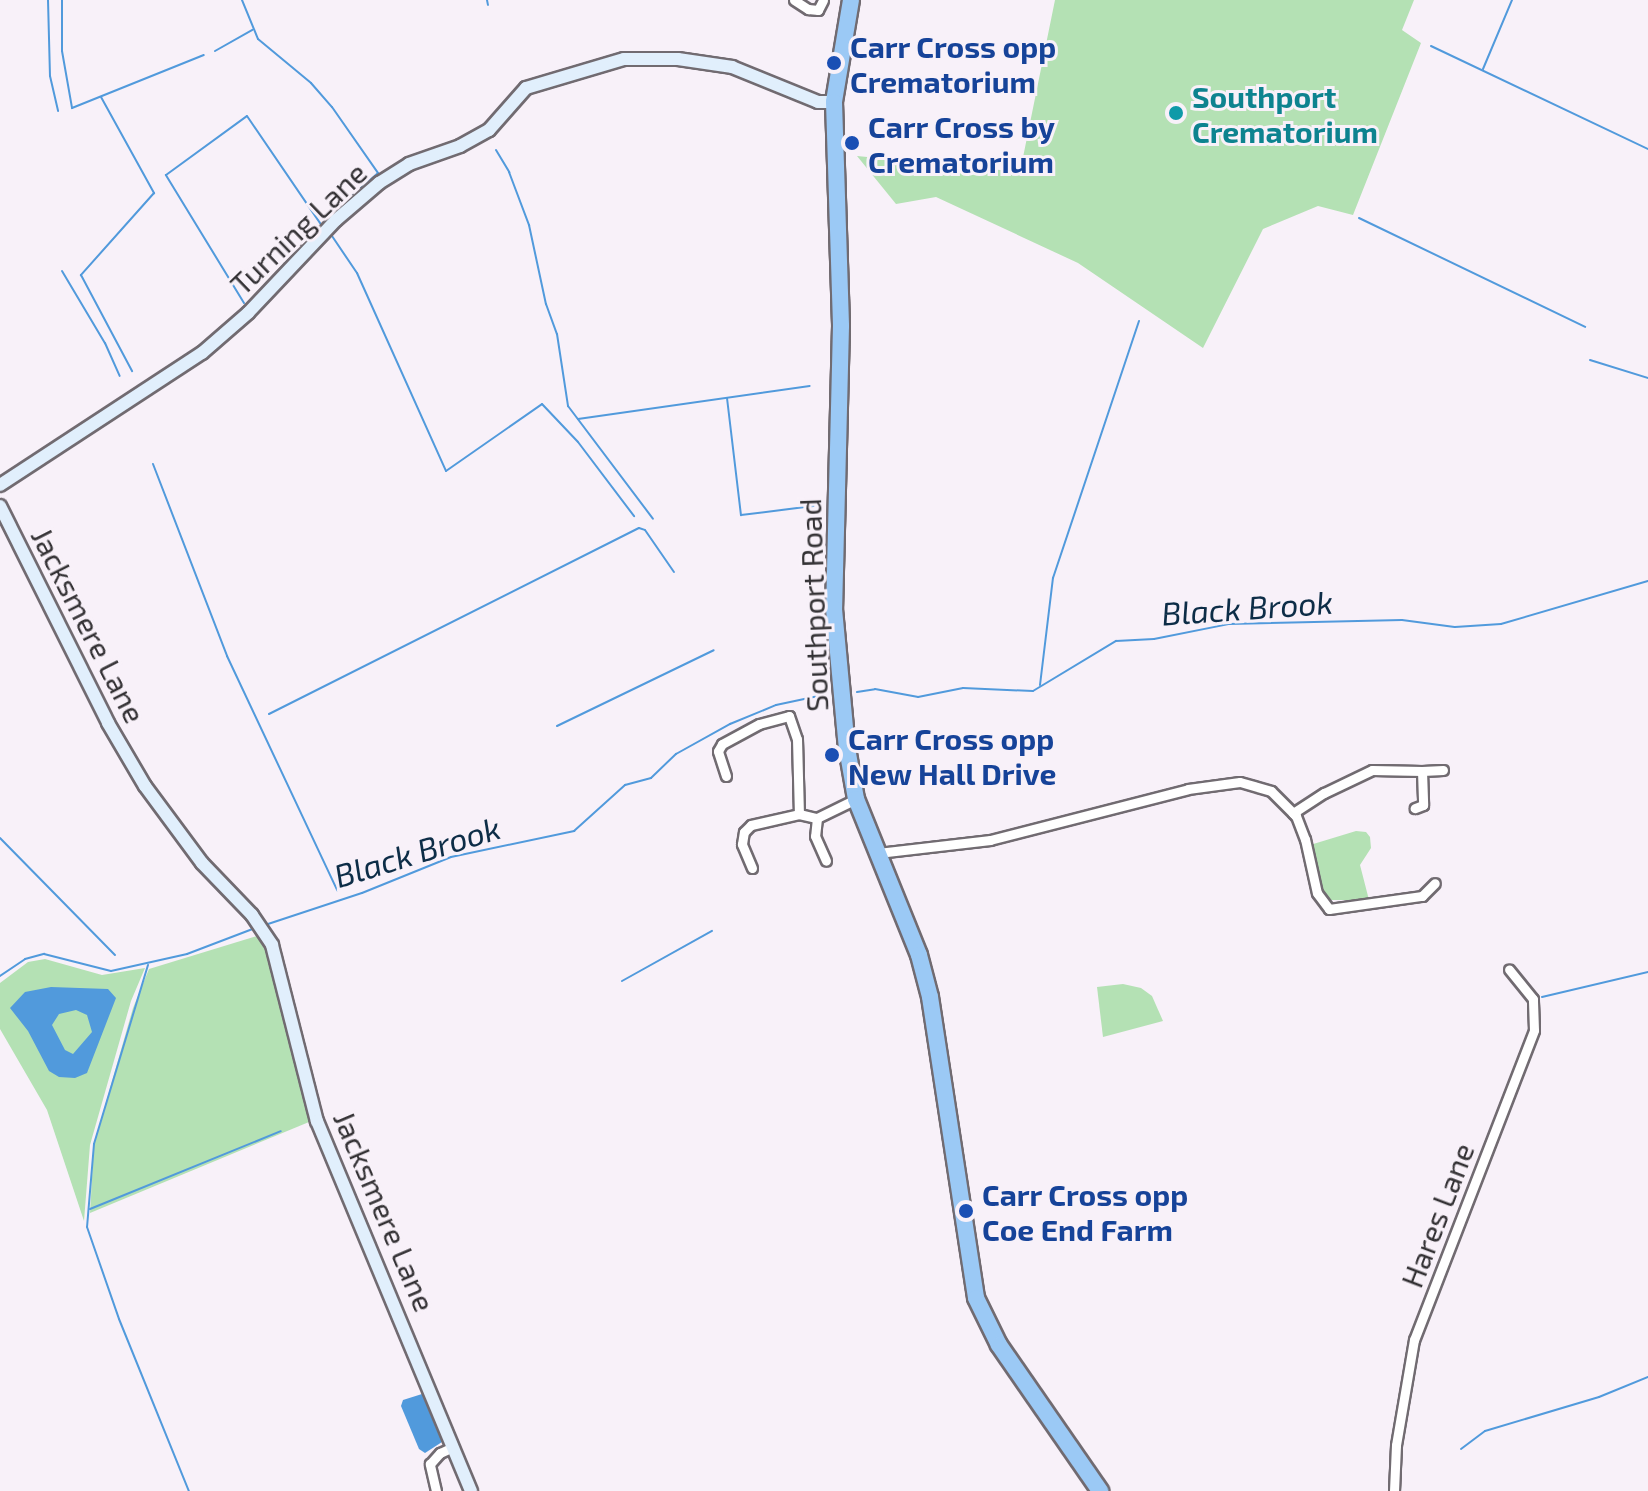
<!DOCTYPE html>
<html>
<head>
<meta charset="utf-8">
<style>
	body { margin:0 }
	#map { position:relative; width:1648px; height:1491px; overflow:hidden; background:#f8f1f9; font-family:"Exo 2",sans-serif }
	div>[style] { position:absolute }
	.green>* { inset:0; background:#b4e1b4 }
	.water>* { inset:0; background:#519adc }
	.stream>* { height:2px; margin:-1px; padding:0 1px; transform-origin:1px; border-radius:1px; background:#519adc }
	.roads { filter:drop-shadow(2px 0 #716b71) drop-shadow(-2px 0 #716b71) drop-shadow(0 2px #716b71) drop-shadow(0 -2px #716b71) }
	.street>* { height:9px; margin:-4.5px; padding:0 4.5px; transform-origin:4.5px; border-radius:4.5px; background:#fff }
	.secondary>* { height:12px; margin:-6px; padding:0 6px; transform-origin:6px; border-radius:6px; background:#e1effc }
	.highway>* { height:16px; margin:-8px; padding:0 8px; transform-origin:8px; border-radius:8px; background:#9bc9f5 }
	.dots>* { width:22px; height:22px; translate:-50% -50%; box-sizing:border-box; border:4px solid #f8f1f9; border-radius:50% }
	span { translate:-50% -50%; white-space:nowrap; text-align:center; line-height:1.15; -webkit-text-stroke:6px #f8f1f9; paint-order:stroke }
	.transit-label { font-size:30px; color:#164399; font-weight:700 }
	.left { translate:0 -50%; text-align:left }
	.culture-label { font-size:30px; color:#0d838f; font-weight:700 }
	.street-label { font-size:30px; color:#343235 }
	.water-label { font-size:32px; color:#0d2d47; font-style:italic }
</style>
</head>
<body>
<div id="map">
	<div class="green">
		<i style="clip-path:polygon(1055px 0,1414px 0,1402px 30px,1421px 43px,1353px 215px,1318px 206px,1263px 229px,1203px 348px,1078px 263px,936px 197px,896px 204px,857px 156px,1020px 172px)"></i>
		<i style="clip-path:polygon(1356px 831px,1366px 832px,1370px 837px,1371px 848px,1360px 865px,1369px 900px,1328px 900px,1319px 891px,1310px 845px)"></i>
		<i style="clip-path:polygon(257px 936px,265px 950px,309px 1122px,90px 1213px,94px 1144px,133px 1008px,149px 969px)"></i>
		<i style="clip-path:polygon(45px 959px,102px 975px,145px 968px,131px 1001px,90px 1145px,84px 1221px,47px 1110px,0 1029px,0 983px,28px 962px)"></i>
		<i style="clip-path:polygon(1123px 984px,1141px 988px,1152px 996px,1163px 1021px,1103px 1037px,1097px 987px)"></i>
	</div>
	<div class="water">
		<i style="clip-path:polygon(evenodd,51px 987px,108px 989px,116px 998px,87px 1073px,75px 1078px,59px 1077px,49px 1071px,28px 1031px,10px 1008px,25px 992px,51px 987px,76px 1010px,87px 1015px,92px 1032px,73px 1054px,65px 1050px,52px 1025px,59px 1014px,76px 1010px)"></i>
		<i style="clip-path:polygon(422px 1394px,442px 1442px,425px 1453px,419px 1449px,401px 1406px,403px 1400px)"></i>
	</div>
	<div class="stream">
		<i style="left:48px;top:0;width:76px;rotate:88.5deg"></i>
		<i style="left:50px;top:76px;width:36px;rotate:77deg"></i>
		<i style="left:62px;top:0;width:51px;rotate:90deg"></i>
		<i style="left:62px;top:51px;width:58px;rotate:80deg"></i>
		<i style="left:72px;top:108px;width:142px;rotate:-21.9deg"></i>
		<i style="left:242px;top:0;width:42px;rotate:67.7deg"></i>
		<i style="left:258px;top:39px;width:69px;rotate:39.7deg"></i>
		<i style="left:311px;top:83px;width:32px;rotate:49deg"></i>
		<i style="left:332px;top:107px;width:80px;rotate:55.1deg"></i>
		<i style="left:378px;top:173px;width:68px;rotate:138.6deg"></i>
		<i style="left:487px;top:0;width:5px;rotate:79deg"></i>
		<i style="left:1431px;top:46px;width:240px;rotate:25.4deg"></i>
		<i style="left:215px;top:51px;width:43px;rotate:-29.6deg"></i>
		<i style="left:1483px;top:69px;width:75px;rotate:-67.2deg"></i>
		<i style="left:101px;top:97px;width:110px;rotate:61.1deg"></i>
		<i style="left:154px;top:193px;width:110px;rotate:131.7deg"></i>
		<i style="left:81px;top:275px;width:109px;rotate:62deg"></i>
		<i style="left:496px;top:150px;width:26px;rotate:59deg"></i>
		<i style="left:509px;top:172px;width:57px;rotate:69.3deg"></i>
		<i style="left:529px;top:225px;width:81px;rotate:77.9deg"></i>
		<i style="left:546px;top:304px;width:32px;rotate:70deg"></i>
		<i style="left:557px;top:334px;width:73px;rotate:81.3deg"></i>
		<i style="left:568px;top:406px;width:141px;rotate:53deg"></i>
		<i style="left:1359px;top:218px;width:251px;rotate:25.7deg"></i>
		<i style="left:332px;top:236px;width:45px;rotate:56deg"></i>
		<i style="left:357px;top:273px;width:217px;rotate:65.8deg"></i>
		<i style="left:446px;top:471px;width:117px;rotate:-34.9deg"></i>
		<i style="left:542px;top:404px;width:52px;rotate:46.5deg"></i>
		<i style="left:578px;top:442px;width:93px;rotate:52.9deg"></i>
		<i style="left:62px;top:271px;width:84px;rotate:59.2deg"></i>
		<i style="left:105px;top:343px;width:36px;rotate:66deg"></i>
		<i style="left:244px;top:303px;width:150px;rotate:-121.4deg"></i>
		<i style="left:166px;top:175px;width:100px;rotate:-36.1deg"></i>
		<i style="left:247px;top:116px;width:130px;rotate:55.7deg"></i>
		<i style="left:1590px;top:360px;width:61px;rotate:17.2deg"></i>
		<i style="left:727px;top:398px;width:118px;rotate:83.2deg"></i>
		<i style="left:741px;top:515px;width:73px;rotate:-7.1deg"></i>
		<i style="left:578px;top:419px;width:234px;rotate:-8.1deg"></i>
		<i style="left:153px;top:464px;width:206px;rotate:68.9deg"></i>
		<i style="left:227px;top:656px;width:259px;rotate:64.8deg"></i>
		<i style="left:1040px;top:685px;width:108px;rotate:-83.1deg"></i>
		<i style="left:1053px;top:578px;width:271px;rotate:-71.5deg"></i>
		<i style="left:857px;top:692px;width:18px;rotate:-9deg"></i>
		<i style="left:875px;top:689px;width:44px;rotate:10.5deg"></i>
		<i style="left:918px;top:697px;width:46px;rotate:-11.3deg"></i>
		<i style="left:963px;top:688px;width:70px;rotate:2.5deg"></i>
		<i style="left:1033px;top:691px;width:97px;rotate:-31.1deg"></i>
		<i style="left:1116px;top:641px;width:38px;rotate:-3deg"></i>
		<i style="left:1154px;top:639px;width:76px;rotate:-11.3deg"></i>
		<i style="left:1229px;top:624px;width:173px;rotate:-1.3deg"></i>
		<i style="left:1402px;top:620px;width:53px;rotate:7.5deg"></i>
		<i style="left:1455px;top:627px;width:46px;rotate:-3.7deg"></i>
		<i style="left:1501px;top:624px;width:153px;rotate:-16.3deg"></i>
		<i style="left:269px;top:714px;width:414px;rotate:-26.7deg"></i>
		<i style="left:639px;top:528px;width:6px;rotate:18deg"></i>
		<i style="left:645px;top:530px;width:51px;rotate:55.4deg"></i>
		<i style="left:557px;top:726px;width:174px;rotate:-25.8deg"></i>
		<i style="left:0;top:838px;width:164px;rotate:45.5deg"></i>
		<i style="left:265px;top:925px;width:102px;rotate:-18.3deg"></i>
		<i style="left:362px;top:893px;width:96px;rotate:-22deg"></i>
		<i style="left:451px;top:857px;width:126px;rotate:-11.9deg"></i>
		<i style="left:574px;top:831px;width:69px;rotate:-42deg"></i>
		<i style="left:625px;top:785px;width:27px;rotate:-15deg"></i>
		<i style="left:651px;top:778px;width:35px;rotate:-44deg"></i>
		<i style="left:676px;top:754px;width:62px;rotate:-29.1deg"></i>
		<i style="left:730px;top:724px;width:50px;rotate:-22.4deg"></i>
		<i style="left:776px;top:705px;width:48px;rotate:-12deg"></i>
		<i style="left:148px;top:965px;width:187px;rotate:106.8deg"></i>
		<i style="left:94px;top:1144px;width:83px;rotate:94.8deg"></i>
		<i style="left:87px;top:1227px;width:97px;rotate:70.8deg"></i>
		<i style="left:119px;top:1319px;width:186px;rotate:67.9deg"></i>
		<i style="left:0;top:976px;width:30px;rotate:-34deg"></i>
		<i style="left:25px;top:959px;width:20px;rotate:-15deg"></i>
		<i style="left:44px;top:954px;width:69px;rotate:14.2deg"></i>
		<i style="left:111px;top:971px;width:78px;rotate:-12.6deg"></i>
		<i style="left:187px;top:954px;width:73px;rotate:-20.9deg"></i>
		<i style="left:622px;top:981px;width:103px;rotate:-29.1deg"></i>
		<i style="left:1542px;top:997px;width:109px;rotate:-13.3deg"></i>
		<i style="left:90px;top:1209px;width:206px;rotate:-22.2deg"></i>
		<i style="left:1461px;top:1449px;width:30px;rotate:-37deg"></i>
		<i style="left:1485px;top:1431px;width:119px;rotate:-16.6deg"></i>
		<i style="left:1599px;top:1397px;width:53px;rotate:-22.2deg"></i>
	</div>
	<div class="roads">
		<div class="street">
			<i style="left:794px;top:0;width:17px;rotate:33deg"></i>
			<i style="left:808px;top:9px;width:10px;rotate:6deg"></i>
			<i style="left:818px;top:10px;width:11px;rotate:-63deg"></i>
			<i style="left:1422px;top:771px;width:21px;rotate:-3deg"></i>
			<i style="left:726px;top:776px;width:26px;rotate:-108deg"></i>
			<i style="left:718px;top:751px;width:8px;rotate:-60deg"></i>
			<i style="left:722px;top:744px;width:42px;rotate:-28.4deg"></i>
			<i style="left:759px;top:724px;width:31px;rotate:-15deg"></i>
			<i style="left:789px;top:716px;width:24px;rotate:71deg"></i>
			<i style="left:797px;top:739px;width:75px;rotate:88.5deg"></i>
			<i style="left:1296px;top:816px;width:4px;rotate:-135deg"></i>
			<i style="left:1293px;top:813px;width:37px;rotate:-33deg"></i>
			<i style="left:1324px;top:793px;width:53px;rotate:-25.6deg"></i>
			<i style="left:1372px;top:770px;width:50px;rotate:1.1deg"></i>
			<i style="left:1422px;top:771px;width:34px;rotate:88deg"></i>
			<i style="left:1423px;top:805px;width:9px;rotate:159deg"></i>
			<i style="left:817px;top:818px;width:18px;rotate:96deg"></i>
			<i style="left:815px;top:836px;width:27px;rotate:66deg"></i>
			<i style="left:878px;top:853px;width:113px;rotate:-6.6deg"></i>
			<i style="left:990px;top:840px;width:204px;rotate:-14.4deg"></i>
			<i style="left:1188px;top:789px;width:52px;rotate:-7.7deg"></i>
			<i style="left:1240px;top:782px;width:32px;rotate:16deg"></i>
			<i style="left:1271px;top:791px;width:35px;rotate:45deg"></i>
			<i style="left:1296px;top:816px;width:25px;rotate:69deg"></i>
			<i style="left:1305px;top:839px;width:55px;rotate:77.5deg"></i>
			<i style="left:1317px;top:893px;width:20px;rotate:53deg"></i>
			<i style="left:1329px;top:909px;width:94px;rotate:-8deg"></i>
			<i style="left:1422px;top:896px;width:18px;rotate:-45deg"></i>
			<i style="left:752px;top:868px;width:26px;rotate:-113deg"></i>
			<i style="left:742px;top:844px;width:12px;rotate:-81deg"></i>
			<i style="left:744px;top:832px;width:10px;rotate:-45deg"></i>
			<i style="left:751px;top:825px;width:49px;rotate:-12.9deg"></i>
			<i style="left:799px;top:814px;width:18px;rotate:13deg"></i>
			<i style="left:817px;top:818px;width:43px;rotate:-26deg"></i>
			<i style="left:436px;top:1491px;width:28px;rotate:-103deg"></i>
			<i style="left:430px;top:1464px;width:15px;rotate:-48deg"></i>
			<i style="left:440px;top:1453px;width:14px;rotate:-25deg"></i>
			<i style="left:1394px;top:1491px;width:46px;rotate:-87.5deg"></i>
			<i style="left:1396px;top:1445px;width:107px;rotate:-80.3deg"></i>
			<i style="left:1414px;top:1340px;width:332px;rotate:-68.8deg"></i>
			<i style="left:1534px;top:1030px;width:31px;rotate:-92deg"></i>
			<i style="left:1533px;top:999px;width:38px;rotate:-129deg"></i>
		</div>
		<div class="secondary">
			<i style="left:0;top:485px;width:241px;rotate:-33.2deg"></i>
			<i style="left:202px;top:353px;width:61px;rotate:-41deg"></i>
			<i style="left:248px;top:313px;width:128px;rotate:-46.6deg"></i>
			<i style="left:336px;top:220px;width:57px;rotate:-40.7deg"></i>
			<i style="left:379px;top:183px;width:36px;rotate:-32deg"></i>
			<i style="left:409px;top:164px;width:54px;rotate:-19.4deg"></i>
			<i style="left:460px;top:146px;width:33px;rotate:-29deg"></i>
			<i style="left:489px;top:130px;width:56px;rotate:-48.6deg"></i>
			<i style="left:526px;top:88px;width:102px;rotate:-16.5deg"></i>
			<i style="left:624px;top:59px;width:54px"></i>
			<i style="left:678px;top:59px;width:55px;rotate:8.4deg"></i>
			<i style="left:732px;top:67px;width:93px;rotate:22.1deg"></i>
			<i style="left:818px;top:102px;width:16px"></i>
			<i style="left:0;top:506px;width:242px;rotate:63.5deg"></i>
			<i style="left:108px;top:723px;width:73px;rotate:59.6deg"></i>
			<i style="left:145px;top:786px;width:96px;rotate:53.5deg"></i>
			<i style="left:202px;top:863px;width:72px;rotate:46.1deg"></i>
			<i style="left:252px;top:915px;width:36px;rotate:56deg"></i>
			<i style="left:272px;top:945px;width:182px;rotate:75.7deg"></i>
			<i style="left:317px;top:1121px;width:401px;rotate:67.4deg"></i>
		</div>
		<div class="highway">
			<i style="left:851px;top:0;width:103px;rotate:99.5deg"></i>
			<i style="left:834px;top:102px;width:224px;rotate:88.2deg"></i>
			<i style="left:841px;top:326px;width:283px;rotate:91.4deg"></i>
			<i style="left:834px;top:609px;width:140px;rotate:84.7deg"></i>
			<i style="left:847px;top:748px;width:52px;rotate:80deg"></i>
			<i style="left:856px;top:799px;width:168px;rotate:68deg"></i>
			<i style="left:919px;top:955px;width:43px;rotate:75.3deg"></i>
			<i style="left:930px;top:997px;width:304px;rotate:81.3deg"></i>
			<i style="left:976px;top:1298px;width:52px;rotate:63.9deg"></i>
			<i style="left:999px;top:1345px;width:178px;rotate:55.3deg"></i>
		</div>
	</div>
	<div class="dots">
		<i style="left:834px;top:63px;background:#1a4fb4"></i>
		<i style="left:1176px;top:113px;background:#0f9aa8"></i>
		<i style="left:852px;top:143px;background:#1a4fb4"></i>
		<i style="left:832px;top:755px;background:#1a4fb4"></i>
		<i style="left:966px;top:1211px;background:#1a4fb4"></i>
	</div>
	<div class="transit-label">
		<span class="left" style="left:850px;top:63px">Carr Cross opp<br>Crematorium</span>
		<span class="left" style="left:868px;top:143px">Carr Cross by<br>Crematorium</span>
		<span class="left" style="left:848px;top:755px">Carr Cross opp<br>New Hall Drive</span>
		<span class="left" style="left:982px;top:1211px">Carr Cross opp<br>Coe End Farm</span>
	</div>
	<div class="culture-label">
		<span class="left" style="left:1192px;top:113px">Southport<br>Crematorium</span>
	</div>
	<div class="street-label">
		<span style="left:298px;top:228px;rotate:-44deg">Turning Lane</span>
		<span style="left:813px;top:605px;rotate:-92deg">Southport Road</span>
		<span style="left:89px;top:625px;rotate:63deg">Jacksmere Lane</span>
		<span style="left:385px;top:1211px;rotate:67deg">Jacksmere Lane</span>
		<span style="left:1437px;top:1215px;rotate:-69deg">Hares Lane</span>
	</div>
	<div class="water-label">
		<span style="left:1247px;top:607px;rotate:-4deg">Black Brook</span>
		<span style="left:417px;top:851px;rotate:-17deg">Black Brook</span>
	</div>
</div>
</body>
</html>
